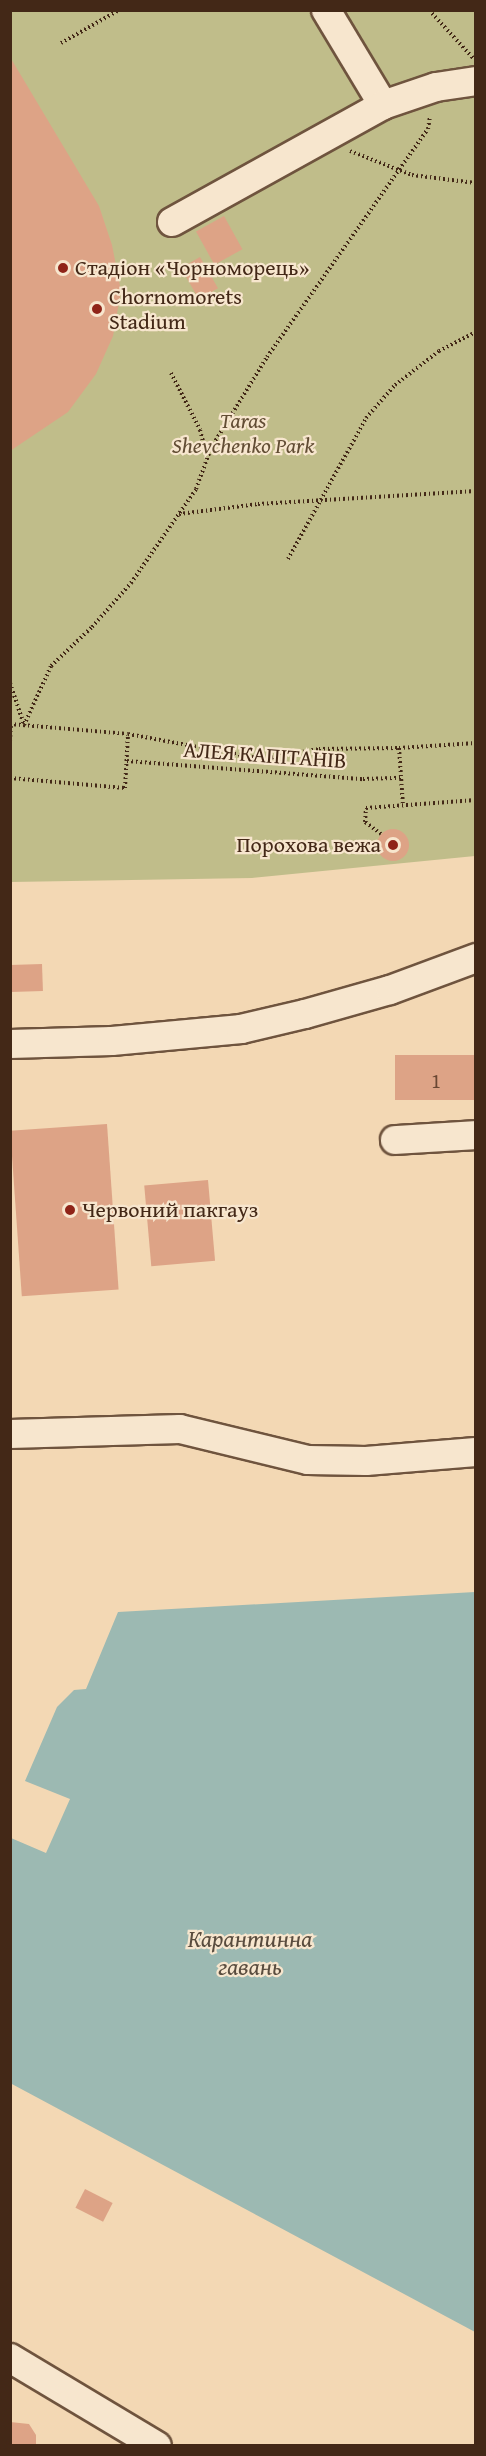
<!DOCTYPE html>
<html>
<head>
<meta charset="utf-8">
<style>
	body { margin:0 }
	#map { position:relative; width:486px; height:2456px; overflow:hidden; background:#f3d8b4; font-family:"Gentium Book Plus",serif }
	div>[style] { position:absolute }
	.green>* { inset:0; background:#c0bd8a }
	.water>* { inset:0; background:#9cb9b2 }
	.building>* { inset:0; background:#dda386; transform-origin:0 0 }
	.round { border-radius:50% }
	.path>* { height:4px; margin-top:-2px; transform-origin:0; background:repeating-linear-gradient(90deg,#432817 0 1.5px,transparent 0 4.5px) }
	.roads { filter:drop-shadow(2px 0 #6f543e) drop-shadow(-2px 0 #6f543e) drop-shadow(0 2px #6f543e) drop-shadow(0 -2px #6f543e) }
	.minor>* { height:28px; margin:-14px; padding:0 14px; transform-origin:14px; border-radius:14px; background:#f7e6ce }
	.dots>* { width:16px; height:16px; translate:-50% -50%; box-sizing:border-box; border:3px solid #f7e6ce; border-radius:50% }
	span { translate:-50% -50%; white-space:nowrap; text-align:center; line-height:1.15; -webkit-text-stroke:4.5px #f7e6ce; paint-order:stroke }
	.number-label { font-size:20px; color:#6a4733 }
	.number-label span { -webkit-text-stroke-width:0 }
	.poi-label { font-size:22px; color:#432817 }
	.left { translate:0 -50%; text-align:left }
	.right { translate:-100% -50%; text-align:right }
	.park-label { font-size:22px; color:#624d34; font-style:italic }
	.street-label { font-size:22px; color:#432817 }
	.water-label { font-size:24px; color:#594c3e; font-style:italic }
	.frame { position:absolute; inset:0; border:12px solid #432817; pointer-events:none }
</style>
</head>
<body>
<div id="map">
	<div class="green">
		<i style="clip-path:polygon(10px 11px,475px 11px,475px 856px,252px 878px,11px 882px)"></i>
	</div>
	<div class="water">
		<i style="clip-path:polygon(475px 1592px,476px 1592px,475px 2332px,10px 2083px,11px 1838px,46px 1853px,70px 1799px,25px 1781px,57px 1707px,74px 1690px,86px 1689px,118px 1612px)"></i>
	</div>
	<div class="building">
		<i style="clip-path:polygon(10px 57px,99px 206px,112px 245px,121px 291px,113px 336px,96px 374px,68px 412px,10px 451px)"></i>
		<i style="left:224px;top:216px;width:38px;height:32px;rotate:61deg"></i>
		<i style="left:200px;top:257px;width:36px;height:22px;rotate:60deg"></i>
		<i class="round" style="left:377px;top:829px;width:32px;height:32px"></i>
		<i style="left:42px;top:964px;width:27px;height:32px;rotate:88deg"></i>
		<i style="left:476px;top:1055px;width:45px;height:81px;rotate:90deg"></i>
		<i style="left:107px;top:1124px;width:166px;height:97px;rotate:86deg"></i>
		<i style="left:208px;top:1180px;width:81px;height:64px;rotate:85deg"></i>
		<i style="left:85px;top:2189px;width:31px;height:21px;rotate:27deg"></i>
		<i style="clip-path:polygon(10px 2422px,29px 2424px,36px 2435px,36px 2445px,10px 2445px)"></i>
	</div>
	<div class="path">
		<i style="left:429px;top:10px;width:65px;rotate:47.5deg"></i>
		<i style="left:61px;top:43px;width:67px;rotate:-29.6deg"></i>
		<i style="left:350px;top:151px;width:66px;rotate:21.2deg"></i>
		<i style="left:412px;top:175px;width:64px;rotate:7.1deg"></i>
		<i style="left:171px;top:373px;width:64px;rotate:63deg"></i>
		<i style="left:200px;top:430px;width:27px;rotate:75deg"></i>
		<i style="left:179px;top:514px;width:80px;rotate:-7.2deg"></i>
		<i style="left:258px;top:504px;width:218px;rotate:-3.4deg"></i>
		<i style="left:288px;top:559px;width:161px;rotate:-61deg"></i>
		<i style="left:366px;top:418px;width:44px;rotate:-48.7deg"></i>
		<i style="left:395px;top:385px;width:56px;rotate:-37.7deg"></i>
		<i style="left:439px;top:351px;width:42px;rotate:-27.2deg"></i>
		<i style="left:10px;top:683px;width:44px;rotate:71.6deg"></i>
		<i style="left:10px;top:724px;width:118px;rotate:4.8deg"></i>
		<i style="left:128px;top:734px;width:137px;rotate:10.5deg"></i>
		<i style="left:263px;top:759px;width:57px;rotate:-10.1deg"></i>
		<i style="left:319px;top:749px;width:80px;rotate:-0.7deg"></i>
		<i style="left:399px;top:748px;width:77px;rotate:-3.7deg"></i>
		<i style="left:24px;top:725px;width:65px;rotate:-65.4deg"></i>
		<i style="left:51px;top:666px;width:57px;rotate:-43.6deg"></i>
		<i style="left:92px;top:627px;width:59px;rotate:-48.4deg"></i>
		<i style="left:131px;top:583px;width:114px;rotate:-55.3deg"></i>
		<i style="left:196px;top:489px;width:44px;rotate:-69.9deg"></i>
		<i style="left:211px;top:448px;width:107px;rotate:-58.4deg"></i>
		<i style="left:267px;top:357px;width:279px;rotate:-54.8deg"></i>
		<i style="left:428px;top:129px;width:13px;rotate:-81deg"></i>
		<i style="left:10px;top:741px;width:17px;rotate:-87deg"></i>
		<i style="left:399px;top:748px;width:57px;rotate:86deg"></i>
		<i style="left:127px;top:761px;width:237px;rotate:4.4deg"></i>
		<i style="left:363px;top:779px;width:38px;rotate:-2deg"></i>
		<i style="left:10px;top:778px;width:115px;rotate:5deg"></i>
		<i style="left:125px;top:788px;width:54px;rotate:-86.8deg"></i>
		<i style="left:381px;top:834px;width:20px;rotate:-143deg"></i>
		<i style="left:365px;top:822px;width:14px;rotate:-86deg"></i>
		<i style="left:366px;top:808px;width:110px;rotate:-4.2deg"></i>
	</div>
	<div class="roads">
		<div class="minor">
			<i style="left:326px;top:10px;width:111px;rotate:59deg"></i>
			<i style="left:172px;top:222px;width:241px;rotate:-29deg"></i>
			<i style="left:383px;top:105px;width:56px;rotate:-18.8deg"></i>
			<i style="left:436px;top:87px;width:40px;rotate:-8.5deg"></i>
			<i style="left:10px;top:1044px;width:102px;rotate:-1.7deg"></i>
			<i style="left:112px;top:1041px;width:130px;rotate:-5.3deg"></i>
			<i style="left:241px;top:1029px;width:66px;rotate:-13.2deg"></i>
			<i style="left:305px;top:1014px;width:88px;rotate:-15.8deg"></i>
			<i style="left:390px;top:990px;width:92px;rotate:-20.4deg"></i>
			<i style="left:395px;top:1140px;width:81px;rotate:-3.5deg"></i>
			<i style="left:10px;top:1434px;width:170px;rotate:-1.7deg"></i>
			<i style="left:180px;top:1429px;width:132px;rotate:13.6deg"></i>
			<i style="left:308px;top:1460px;width:58px;rotate:1deg"></i>
			<i style="left:366px;top:1461px;width:110px;rotate:-4.7deg"></i>
			<i style="left:10px;top:2358px;width:171px;rotate:30.9deg"></i>
		</div>
	</div>
	<div class="dots">
		<i style="left:63px;top:268px;background:#8f2418"></i>
		<i style="left:97px;top:309px;background:#8f2418"></i>
		<i style="left:393px;top:845px;background:#8f2418"></i>
		<i style="left:70px;top:1210px;background:#8f2418"></i>
	</div>
	<div class="number-label">
		<span style="left:436px;top:1080px">1</span>
	</div>
	<div class="poi-label">
		<span class="left" style="left:75px;top:268px">Стадіон «Чорноморець»</span>
		<span class="left" style="left:109px;top:309px">Chornomorets<br>Stadium</span>
		<span class="right" style="left:381px;top:845px">Порохова вежа</span>
		<span class="left" style="left:82px;top:1210px">Червоний пакгауз</span>
	</div>
	<div class="park-label">
		<span style="left:243px;top:433px">Taras<br>Shevchenko Park</span>
	</div>
	<div class="street-label">
		<span style="left:265px;top:755px;rotate:4deg">АЛЕЯ КАПІТАНІВ</span>
	</div>
	<div class="water-label">
		<span style="left:250px;top:1953px">Карантинна<br>гавань</span>
	</div>
	<div class="frame"></div>
</div>
</body>
</html>
